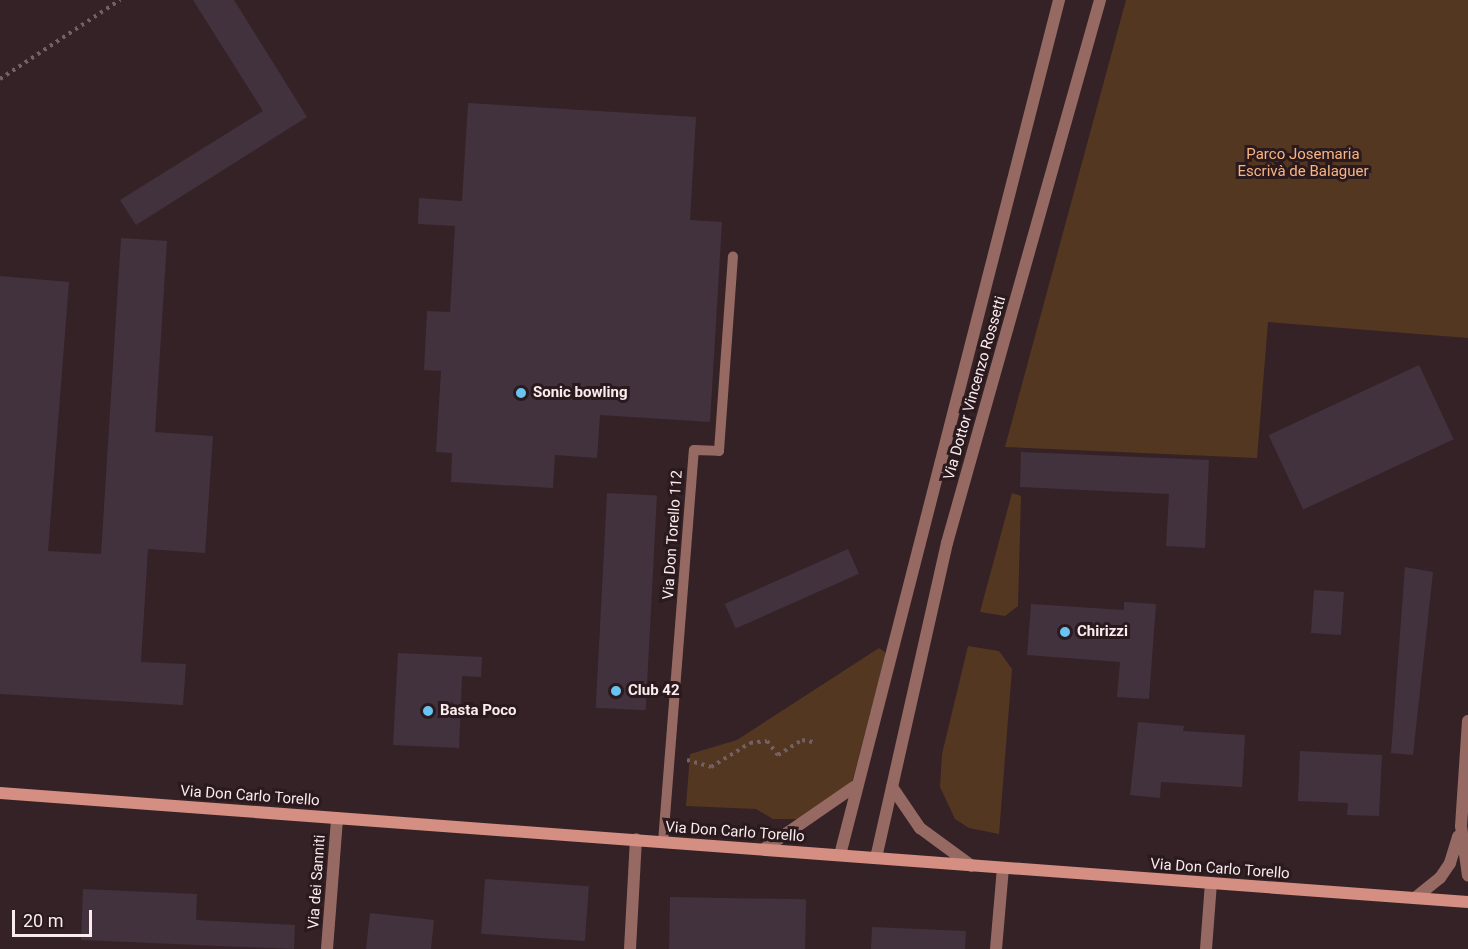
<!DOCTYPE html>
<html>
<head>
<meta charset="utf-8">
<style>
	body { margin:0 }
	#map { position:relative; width:1468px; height:949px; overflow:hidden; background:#352226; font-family:Roboto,sans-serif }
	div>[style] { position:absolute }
	.green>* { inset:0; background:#543721 }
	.building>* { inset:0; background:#42323e; transform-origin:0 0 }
	.path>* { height:4px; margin-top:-2px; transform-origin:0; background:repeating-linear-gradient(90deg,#736165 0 3px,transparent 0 7.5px) }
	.service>* { height:10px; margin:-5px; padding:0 5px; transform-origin:5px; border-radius:5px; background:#966a62 }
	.minor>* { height:12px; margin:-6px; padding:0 6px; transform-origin:6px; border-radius:6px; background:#966a62 }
	.tertiary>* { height:12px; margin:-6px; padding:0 6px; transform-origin:6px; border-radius:6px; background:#966a62 }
	.secondary>* { height:12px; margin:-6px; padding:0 6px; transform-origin:6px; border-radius:6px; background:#d58e82 }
	.dots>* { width:16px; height:16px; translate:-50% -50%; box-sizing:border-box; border:3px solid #2a191d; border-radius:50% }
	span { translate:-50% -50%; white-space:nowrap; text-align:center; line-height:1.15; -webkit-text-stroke:6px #2a191d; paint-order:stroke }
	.park-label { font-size:15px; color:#f7b484 }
	.street-label { font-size:15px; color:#f9ebee }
	.poi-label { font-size:15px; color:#f9ebee; font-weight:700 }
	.left { translate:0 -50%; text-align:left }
	.scale { position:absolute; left:12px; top:910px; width:80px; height:27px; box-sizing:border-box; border:3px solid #f9ebee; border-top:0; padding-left:8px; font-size:18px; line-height:21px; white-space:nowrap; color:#f9ebee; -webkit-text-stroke:4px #2a191d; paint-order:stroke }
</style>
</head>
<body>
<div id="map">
	<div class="green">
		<i style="clip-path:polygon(1126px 0,1468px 0,1468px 338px,1268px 322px,1257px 458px,1005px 447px)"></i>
		<i style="clip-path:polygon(1012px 493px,1021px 496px,1018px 606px,1005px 616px,980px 612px)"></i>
		<i style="clip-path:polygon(968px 646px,999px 651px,1012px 669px,999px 834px,969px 828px,955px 819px,940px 787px,942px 754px)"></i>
		<i style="clip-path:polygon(879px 648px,886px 653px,851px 786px,819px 810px,797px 819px,773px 819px,756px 809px,686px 806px,690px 754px,737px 740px)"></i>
	</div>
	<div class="building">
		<i style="clip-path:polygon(193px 0,234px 0,307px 117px,136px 225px,120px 200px,263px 111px)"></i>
		<i style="clip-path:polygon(468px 103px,696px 117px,690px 220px,722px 222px,710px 422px,600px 415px,597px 458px,555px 455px,553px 488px,451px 482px,452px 453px,436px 452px,441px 371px,424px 370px,427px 311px,450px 312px,455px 226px,418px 224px,419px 198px,462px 201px)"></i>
		<i style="clip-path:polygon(121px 238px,167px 241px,155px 432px,213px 436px,205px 553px,148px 549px,141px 662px,186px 664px,183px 705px,0 694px,0 276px,69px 282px,48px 551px,101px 554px)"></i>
		<i style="left:1419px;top:365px;width:82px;height:166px;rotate:65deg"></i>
		<i style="clip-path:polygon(1021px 452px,1209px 460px,1205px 548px,1166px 546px,1169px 494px,1020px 487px)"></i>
		<i style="left:607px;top:493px;width:50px;height:215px;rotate:3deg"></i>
		<i style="left:848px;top:549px;width:27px;height:135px;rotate:66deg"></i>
		<i style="clip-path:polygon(1405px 567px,1433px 572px,1413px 755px,1391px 753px)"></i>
		<i style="left:1314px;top:590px;width:30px;height:43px;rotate:4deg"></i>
		<i style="clip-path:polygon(1124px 602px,1156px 604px,1149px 699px,1117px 697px,1120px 662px,1027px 655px,1031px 604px,1124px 610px)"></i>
		<i style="clip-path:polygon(398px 653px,482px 657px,481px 677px,462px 676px,459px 748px,393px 745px)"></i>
		<i style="clip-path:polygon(1138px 722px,1184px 726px,1183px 731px,1245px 735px,1242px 787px,1161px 782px,1160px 798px,1130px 795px)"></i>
		<i style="clip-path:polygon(1300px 751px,1382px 755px,1379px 816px,1347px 815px,1348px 803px,1298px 801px)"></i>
		<i style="left:485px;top:879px;width:104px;height:55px;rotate:4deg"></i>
		<i style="clip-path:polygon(83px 889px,197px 894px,196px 920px,295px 925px,294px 949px,81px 940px)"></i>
		<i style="left:670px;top:897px;width:136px;height:52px;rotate:1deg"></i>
		<i style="clip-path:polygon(370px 913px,434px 920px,431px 949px,366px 949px)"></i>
		<i style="clip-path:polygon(872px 927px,966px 931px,965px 949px,871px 949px)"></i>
	</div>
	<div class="path">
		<i style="left:0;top:79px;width:144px;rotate:-33.4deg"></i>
		<i style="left:687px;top:760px;width:25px;rotate:16deg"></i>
		<i style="left:711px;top:767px;width:46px;rotate:-31.6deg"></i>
		<i style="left:750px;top:743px;width:17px;rotate:-7deg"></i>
		<i style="left:767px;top:741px;width:18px;rotate:52deg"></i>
		<i style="left:778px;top:755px;width:28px;rotate:-32deg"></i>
		<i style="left:802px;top:740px;width:11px;rotate:10deg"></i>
	</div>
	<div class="service">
		<i style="left:663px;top:842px;width:393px;rotate:-85.5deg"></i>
		<i style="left:694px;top:450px;width:25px;rotate:2deg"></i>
		<i style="left:719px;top:451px;width:195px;rotate:-85.9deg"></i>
	</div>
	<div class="minor">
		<i style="left:1468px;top:721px;width:105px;rotate:93.8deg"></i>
		<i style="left:1461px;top:826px;width:50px;rotate:82deg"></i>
		<i style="left:1415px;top:898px;width:32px;rotate:-39deg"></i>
		<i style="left:1440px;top:878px;width:18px;rotate:-56deg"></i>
		<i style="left:1450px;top:863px;width:28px;rotate:-73deg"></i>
		<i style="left:327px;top:949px;width:131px;rotate:-85.6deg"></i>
		<i style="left:630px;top:949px;width:110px;rotate:-86.9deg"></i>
		<i style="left:996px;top:949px;width:81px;rotate:-85.1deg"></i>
		<i style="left:1206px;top:949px;width:66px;rotate:-85.7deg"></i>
	</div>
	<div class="tertiary">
		<i style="left:892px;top:787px;width:50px;rotate:55.7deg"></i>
		<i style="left:920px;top:828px;width:64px;rotate:36.2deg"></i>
		<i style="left:764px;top:849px;width:109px;rotate:-34.6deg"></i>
		<i style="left:840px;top:855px;width:883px;rotate:-75.63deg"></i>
		<i style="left:876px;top:858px;width:323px;rotate:-77.3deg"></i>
		<i style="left:947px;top:543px;width:564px;rotate:-74.26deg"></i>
	</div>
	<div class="secondary">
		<i style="left:0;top:793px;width:1472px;rotate:4.25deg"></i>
	</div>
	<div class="dots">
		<i style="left:521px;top:393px;background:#69c4f1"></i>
		<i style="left:1065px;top:632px;background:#69c4f1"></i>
		<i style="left:616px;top:691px;background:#69c4f1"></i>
		<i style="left:428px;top:711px;background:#69c4f1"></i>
	</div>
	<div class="park-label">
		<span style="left:1303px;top:163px">Parco Josemaria<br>Escrivà de Balaguer</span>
	</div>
	<div class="street-label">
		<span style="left:975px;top:388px;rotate:-74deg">Via Dottor Vincenzo Rossetti</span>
		<span style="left:673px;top:535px;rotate:-86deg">Via Don Torello 112</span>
		<span style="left:250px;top:796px;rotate:4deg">Via Don Carlo Torello</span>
		<span style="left:735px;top:832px;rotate:4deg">Via Don Carlo Torello</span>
		<span style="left:1220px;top:869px;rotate:4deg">Via Don Carlo Torello</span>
		<span style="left:317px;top:882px;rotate:-86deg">Via dei Sanniti</span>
	</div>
	<div class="poi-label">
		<span class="left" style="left:533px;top:393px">Sonic bowling</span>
		<span class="left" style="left:1077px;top:632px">Chirizzi</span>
		<span class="left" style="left:628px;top:691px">Club 42</span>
		<span class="left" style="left:440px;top:711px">Basta Poco</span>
	</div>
	<div class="scale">20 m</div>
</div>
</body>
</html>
